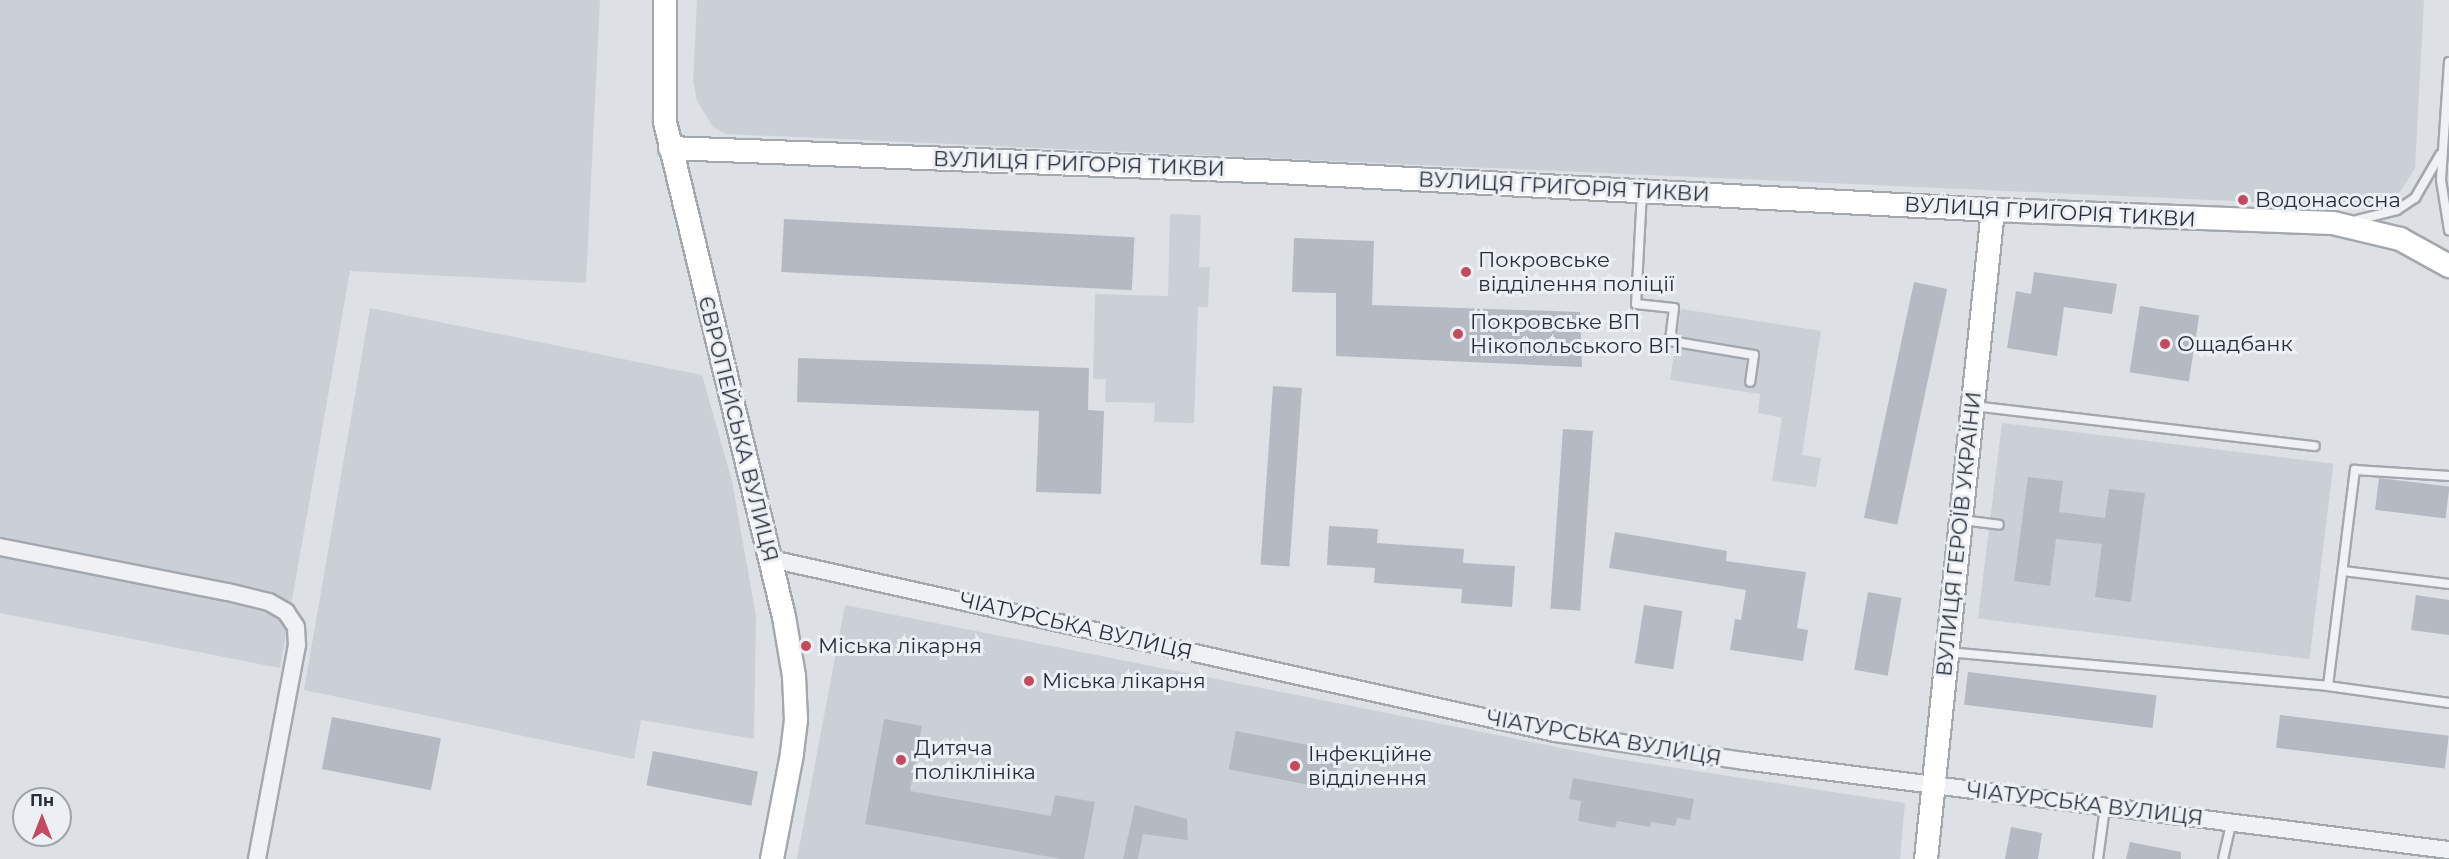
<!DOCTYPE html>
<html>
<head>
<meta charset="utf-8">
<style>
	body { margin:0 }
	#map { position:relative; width:2449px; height:859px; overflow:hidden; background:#dde1e6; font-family:Montserrat,sans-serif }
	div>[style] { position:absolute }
	.built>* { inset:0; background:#cbd0d7; transform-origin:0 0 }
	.building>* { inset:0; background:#b5bac2; transform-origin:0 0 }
	.roads { filter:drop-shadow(2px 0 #a3a8af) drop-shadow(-2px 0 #a3a8af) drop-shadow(0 2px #a3a8af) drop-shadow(0 -2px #a3a8af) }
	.lane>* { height:8px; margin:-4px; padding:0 4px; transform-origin:4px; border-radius:4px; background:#eff1f4 }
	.street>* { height:16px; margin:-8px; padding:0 8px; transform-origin:8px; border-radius:8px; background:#eff1f4 }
	.secondary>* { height:22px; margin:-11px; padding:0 11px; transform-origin:11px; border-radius:11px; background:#fff }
	.dots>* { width:16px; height:16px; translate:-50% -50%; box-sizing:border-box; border:3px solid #ecf0f4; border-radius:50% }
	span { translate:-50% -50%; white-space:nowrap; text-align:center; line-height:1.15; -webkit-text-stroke:6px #ecf0f4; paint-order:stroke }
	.street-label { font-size:21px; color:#282f3b }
	.poi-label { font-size:21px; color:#282f3b }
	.left { translate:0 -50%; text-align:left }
	.north { position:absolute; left:12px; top:787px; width:60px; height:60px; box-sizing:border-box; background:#ecf0f4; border:2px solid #9ea3aa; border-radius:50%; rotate:0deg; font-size:16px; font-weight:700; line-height:24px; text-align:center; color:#282f3b }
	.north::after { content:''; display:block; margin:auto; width:21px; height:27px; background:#c34a5f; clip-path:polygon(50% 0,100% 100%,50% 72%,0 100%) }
</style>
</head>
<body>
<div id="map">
	<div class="built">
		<i style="clip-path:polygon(0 0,600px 0,586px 283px,350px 271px,280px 668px,0 613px)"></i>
		<i style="clip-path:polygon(697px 0,2424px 0,2415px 168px,2400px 192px,2368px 207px,726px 134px,713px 127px,697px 101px,693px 81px)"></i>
		<i style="clip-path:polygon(1170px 214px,1201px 215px,1199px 267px,1210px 267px,1208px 307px,1198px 307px,1194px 423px,1154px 422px,1155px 403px,1105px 402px,1106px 379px,1093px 379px,1095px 294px,1168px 296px)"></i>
		<i style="clip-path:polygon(370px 308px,702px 375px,732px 481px,756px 616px,754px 739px,641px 720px,634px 759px,304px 690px)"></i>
		<i style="clip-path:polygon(1681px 309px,1821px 331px,1802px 455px,1821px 458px,1816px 487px,1772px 481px,1782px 418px,1758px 413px,1760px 394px,1670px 380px)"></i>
		<i style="left:2002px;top:423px;width:334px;height:197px;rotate:7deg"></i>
		<i style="clip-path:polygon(845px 605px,1612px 758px,1905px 803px,1900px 859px,797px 859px)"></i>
	</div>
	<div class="building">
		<i style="left:784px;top:219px;width:351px;height:53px;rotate:3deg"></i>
		<i style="clip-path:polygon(1294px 238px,1374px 241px,1372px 305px,1580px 312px,1582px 367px,1336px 356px,1336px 293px,1292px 292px)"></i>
		<i style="clip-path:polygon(2034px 272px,2117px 284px,2112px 314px,2064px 307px,2057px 356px,2007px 348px,2016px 291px,2031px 294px)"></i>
		<i style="left:1914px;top:282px;width:34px;height:241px;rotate:12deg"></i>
		<i style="left:2140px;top:306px;width:60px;height:67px;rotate:9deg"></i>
		<i style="clip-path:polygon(798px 358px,1089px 368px,1088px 410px,1104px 411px,1101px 494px,1036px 492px,1039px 411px,797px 402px)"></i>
		<i style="left:1273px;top:386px;width:29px;height:179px;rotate:4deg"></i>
		<i style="left:1563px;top:429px;width:30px;height:180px;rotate:4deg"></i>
		<i style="clip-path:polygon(2028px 477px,2063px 481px,2059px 512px,2105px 518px,2109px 489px,2145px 493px,2131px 602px,2095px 597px,2102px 544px,2056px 539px,2050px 586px,2014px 581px)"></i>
		<i style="left:2379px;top:478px;width:71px;height:32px;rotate:7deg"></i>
		<i style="clip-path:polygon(1329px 526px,1378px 529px,1377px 543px,1464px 549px,1463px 563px,1515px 566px,1512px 607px,1461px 603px,1462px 589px,1374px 583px,1375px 568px,1327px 565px)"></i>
		<i style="clip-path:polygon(1615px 532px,1727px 551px,1726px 561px,1806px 572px,1797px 628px,1808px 630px,1803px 661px,1730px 650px,1735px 619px,1741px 620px,1746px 590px,1609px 568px)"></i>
		<i style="left:1868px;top:592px;width:34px;height:79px;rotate:10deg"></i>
		<i style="clip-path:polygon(2416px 595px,2449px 600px,2449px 635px,2411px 630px)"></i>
		<i style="left:1644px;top:605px;width:39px;height:59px;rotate:9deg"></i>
		<i style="left:1968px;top:672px;width:190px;height:33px;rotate:7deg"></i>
		<i style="left:2280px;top:715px;width:170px;height:33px;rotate:7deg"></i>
		<i style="left:332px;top:717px;width:111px;height:53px;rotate:11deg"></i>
		<i style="clip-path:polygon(884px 719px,922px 726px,910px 791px,1051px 816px,1055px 795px,1095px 802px,1084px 859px,1061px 859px,865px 824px)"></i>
		<i style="left:1236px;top:731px;width:106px;height:39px;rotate:11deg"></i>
		<i style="left:653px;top:751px;width:107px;height:35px;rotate:11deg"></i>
		<i style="clip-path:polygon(1573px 778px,1694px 799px,1690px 820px,1677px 818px,1675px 826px,1651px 822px,1650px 827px,1617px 821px,1615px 828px,1578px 821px,1581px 801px,1569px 799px)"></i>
		<i style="clip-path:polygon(1135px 805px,1187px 819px,1188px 840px,1143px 834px,1138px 859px,1123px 859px)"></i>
		<i style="clip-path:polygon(2011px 827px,2042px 833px,2038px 859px,2005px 859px)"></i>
		<i style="clip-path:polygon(2130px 842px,2181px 852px,2181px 859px,2126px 859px)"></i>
	</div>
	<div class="roads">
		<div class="lane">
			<i style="left:2449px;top:62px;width:118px;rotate:93.9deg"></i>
			<i style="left:2441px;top:180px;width:51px;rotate:80.9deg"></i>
			<i style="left:1642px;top:191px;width:113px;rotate:93deg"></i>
			<i style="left:1636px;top:304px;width:38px;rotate:6deg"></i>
			<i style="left:1674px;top:308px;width:33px;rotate:97deg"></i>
			<i style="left:1670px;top:341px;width:85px;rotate:9.5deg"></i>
			<i style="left:1754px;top:355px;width:27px;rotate:98deg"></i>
			<i style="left:2357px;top:220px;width:41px;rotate:-14deg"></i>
			<i style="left:2397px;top:210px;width:22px;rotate:-34deg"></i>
			<i style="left:2415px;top:198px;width:50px;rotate:-59.8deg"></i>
			<i style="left:1973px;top:406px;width:344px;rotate:6.7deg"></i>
			<i style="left:1961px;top:520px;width:38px;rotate:7deg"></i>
			<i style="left:2343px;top:571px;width:107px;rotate:7deg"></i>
			<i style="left:1948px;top:652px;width:382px;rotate:5.1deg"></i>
			<i style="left:2328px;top:686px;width:218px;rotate:-82.9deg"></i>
			<i style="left:2355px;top:470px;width:94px;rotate:3.7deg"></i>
			<i style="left:2328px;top:686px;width:122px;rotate:8deg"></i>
			<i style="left:2098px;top:859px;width:52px;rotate:-82.3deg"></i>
			<i style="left:2223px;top:859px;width:37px;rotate:-77deg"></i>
		</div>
		<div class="street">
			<i style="left:0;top:547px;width:232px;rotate:11.2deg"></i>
			<i style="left:228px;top:592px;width:42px;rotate:13.7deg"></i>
			<i style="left:269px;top:602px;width:20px;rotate:30deg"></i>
			<i style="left:286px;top:612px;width:18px;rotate:56deg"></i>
			<i style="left:296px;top:627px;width:18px;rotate:87deg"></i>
			<i style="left:297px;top:645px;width:218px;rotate:100.6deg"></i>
			<i style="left:771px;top:559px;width:803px;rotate:12.51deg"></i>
			<i style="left:1555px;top:733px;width:191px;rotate:8.4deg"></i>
			<i style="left:1744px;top:761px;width:711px;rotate:7.2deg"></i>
		</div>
		<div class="secondary">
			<i style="left:665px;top:0;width:122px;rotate:90deg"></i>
			<i style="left:665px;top:122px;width:509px;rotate:76.48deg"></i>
			<i style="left:784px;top:617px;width:60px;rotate:80.4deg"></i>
			<i style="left:794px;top:676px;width:44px;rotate:87.4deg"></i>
			<i style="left:796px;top:720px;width:34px;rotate:97deg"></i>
			<i style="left:792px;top:754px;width:107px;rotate:100.8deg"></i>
			<i style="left:670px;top:148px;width:610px;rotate:2.25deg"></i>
			<i style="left:1280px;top:172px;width:714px;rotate:3.05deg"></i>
			<i style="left:1993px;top:210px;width:340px;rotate:2.2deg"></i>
			<i style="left:2333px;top:223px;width:69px;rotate:13.4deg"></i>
			<i style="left:2400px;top:239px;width:56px;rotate:28.9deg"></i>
			<i style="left:1926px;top:859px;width:652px;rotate:-84.11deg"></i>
		</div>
	</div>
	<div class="dots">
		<i style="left:2243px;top:200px;background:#c34a5f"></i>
		<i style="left:1466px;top:272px;background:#c34a5f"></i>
		<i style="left:1458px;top:334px;background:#c34a5f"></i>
		<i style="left:2165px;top:344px;background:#c34a5f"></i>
		<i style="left:806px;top:646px;background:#c34a5f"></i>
		<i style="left:1029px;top:681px;background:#c34a5f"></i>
		<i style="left:901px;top:760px;background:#c34a5f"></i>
		<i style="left:1295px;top:766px;background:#c34a5f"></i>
	</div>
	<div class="street-label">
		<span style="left:1079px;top:164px;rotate:2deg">ВУЛИЦЯ ГРИГОРІЯ ТИКВИ</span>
		<span style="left:1564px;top:187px;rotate:3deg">ВУЛИЦЯ ГРИГОРІЯ ТИКВИ</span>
		<span style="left:2050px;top:212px;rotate:3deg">ВУЛИЦЯ ГРИГОРІЯ ТИКВИ</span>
		<span style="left:738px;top:429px;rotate:76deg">ЄВРОПЕЙСЬКА ВУЛИЦЯ</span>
		<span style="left:1959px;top:534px;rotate:-84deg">ВУЛИЦЯ ГЕРОЇВ УКРАЇНИ</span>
		<span style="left:1076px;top:626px;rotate:13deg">ЧІАТУРСЬКА ВУЛИЦЯ</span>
		<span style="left:1604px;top:738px;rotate:10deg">ЧІАТУРСЬКА ВУЛИЦЯ</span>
		<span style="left:2085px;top:804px;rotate:7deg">ЧІАТУРСЬКА ВУЛИЦЯ</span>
	</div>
	<div class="poi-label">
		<span class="left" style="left:2255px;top:200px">Водонасосна</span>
		<span class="left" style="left:1478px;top:272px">Покровське<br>відділення поліції</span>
		<span class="left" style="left:1470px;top:334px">Покровське ВП<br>Нікопольського ВП</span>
		<span class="left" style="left:2177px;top:344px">Ощадбанк</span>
		<span class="left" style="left:818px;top:646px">Міська лікарня</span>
		<span class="left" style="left:1042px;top:681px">Мiська лiкарня</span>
		<span class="left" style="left:914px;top:760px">Дитяча<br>поліклініка</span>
		<span class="left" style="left:1308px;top:766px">Інфекційне<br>відділення</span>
	</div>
	<div class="north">Пн</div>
</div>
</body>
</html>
